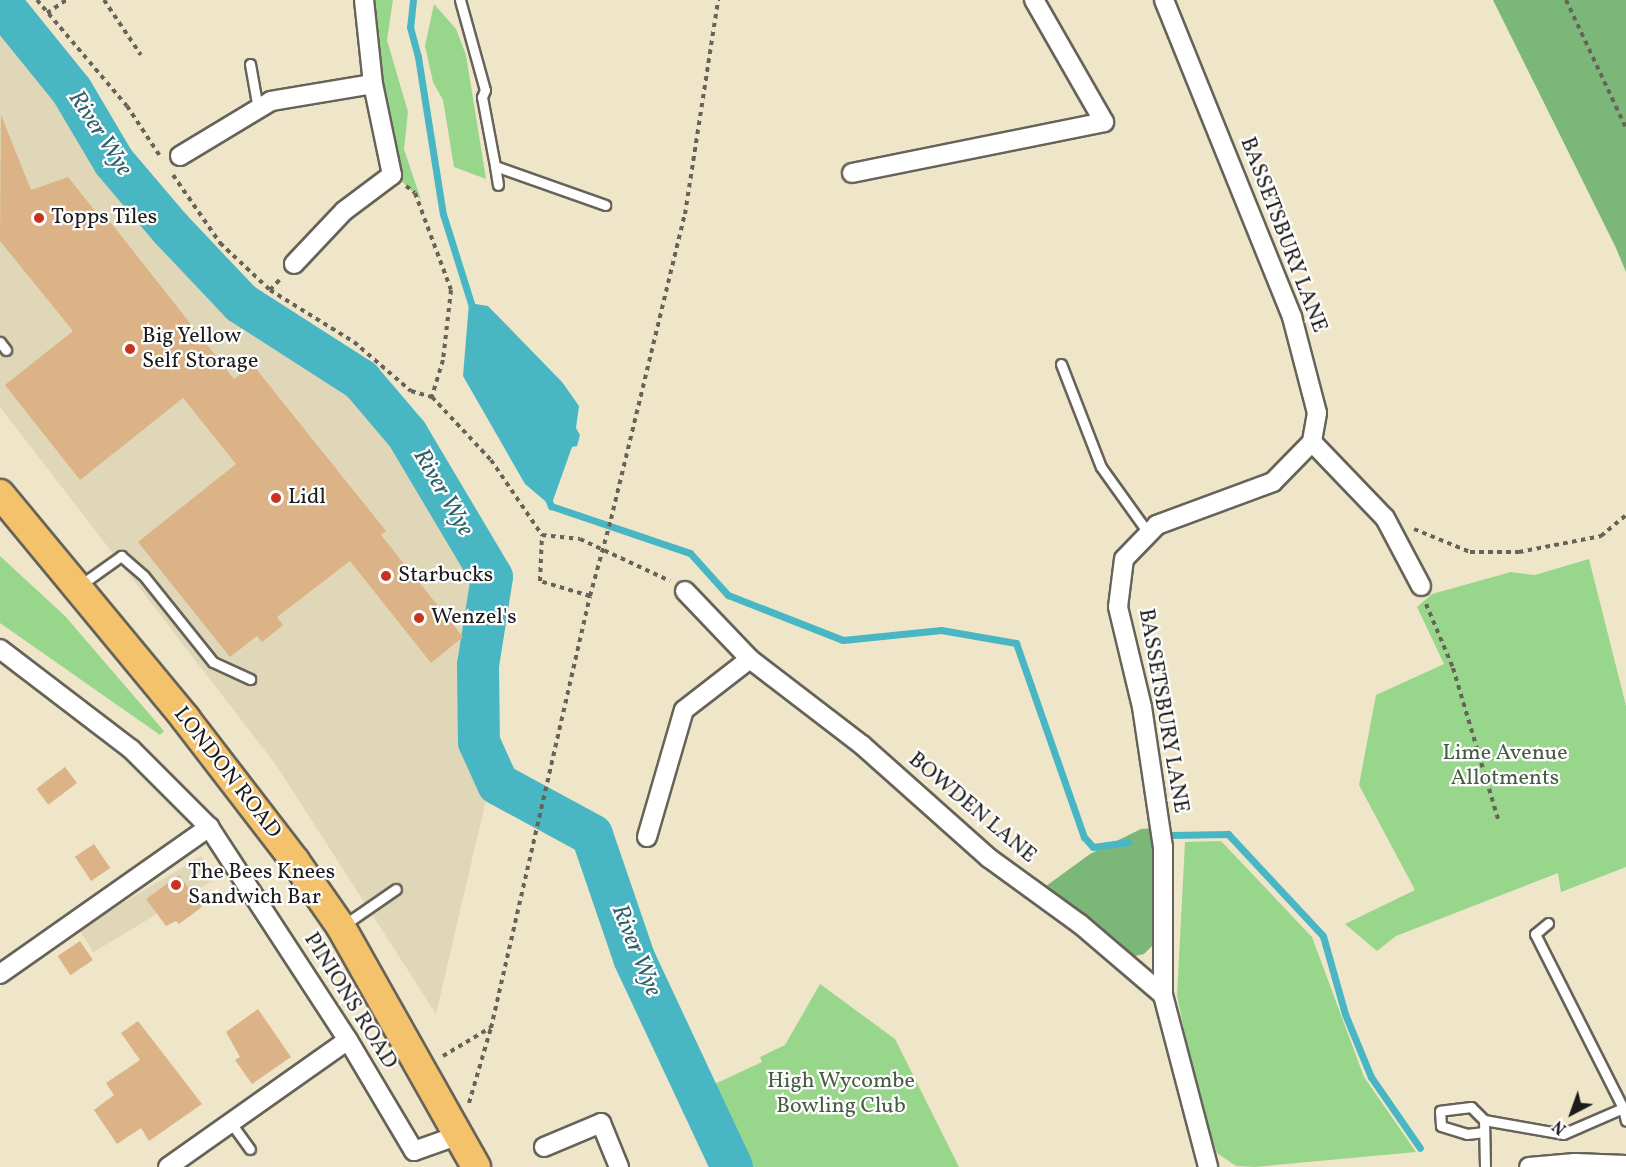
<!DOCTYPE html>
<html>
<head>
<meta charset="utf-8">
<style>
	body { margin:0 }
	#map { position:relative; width:1626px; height:1167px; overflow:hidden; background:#efe6ca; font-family:Vollkorn,serif }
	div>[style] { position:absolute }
	.built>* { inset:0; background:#dfd7b7; transform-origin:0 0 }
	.green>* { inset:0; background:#98d68c }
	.forest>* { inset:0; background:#7ab778 }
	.water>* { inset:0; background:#49b6c4 }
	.stream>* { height:7px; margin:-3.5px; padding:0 3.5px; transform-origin:3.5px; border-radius:3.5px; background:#49b6c4 }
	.river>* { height:42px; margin:-21px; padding:0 21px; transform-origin:21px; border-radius:21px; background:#49b6c4 }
	.building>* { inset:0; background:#dbb387; transform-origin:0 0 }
	.path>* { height:4px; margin-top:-2px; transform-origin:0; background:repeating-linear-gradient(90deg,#666359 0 4.5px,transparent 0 9px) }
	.roads { filter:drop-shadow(2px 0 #666359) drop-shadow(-2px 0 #666359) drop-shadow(0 2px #666359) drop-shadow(0 -2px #666359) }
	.service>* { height:9px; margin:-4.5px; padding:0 4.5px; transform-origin:4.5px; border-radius:4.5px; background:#fff }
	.minor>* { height:18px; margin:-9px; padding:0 9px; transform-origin:9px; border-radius:9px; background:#fff }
	.primary>* { height:28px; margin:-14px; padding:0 14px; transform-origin:14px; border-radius:14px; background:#f4c26a }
	.path-bridge>* { height:4px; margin-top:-2px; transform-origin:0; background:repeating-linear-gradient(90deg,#666359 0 4.5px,transparent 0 9px) }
	.dots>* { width:16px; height:16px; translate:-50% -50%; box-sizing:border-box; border:3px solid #fff; border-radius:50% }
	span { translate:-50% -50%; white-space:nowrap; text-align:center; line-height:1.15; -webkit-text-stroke:4.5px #fff; paint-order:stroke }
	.poi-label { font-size:22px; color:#1c1c1c }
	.left { translate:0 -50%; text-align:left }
	.street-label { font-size:22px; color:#1c1c1c }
	.park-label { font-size:22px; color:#475d43 }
	.water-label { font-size:24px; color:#306168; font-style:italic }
	.north { position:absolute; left:1542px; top:1083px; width:60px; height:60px; -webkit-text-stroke:4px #fff; paint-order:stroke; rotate:221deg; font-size:16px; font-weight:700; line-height:24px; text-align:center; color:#1c1c1c }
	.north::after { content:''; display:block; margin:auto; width:21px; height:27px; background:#1c1c1c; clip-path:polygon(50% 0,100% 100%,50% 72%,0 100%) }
</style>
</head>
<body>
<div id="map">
	<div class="built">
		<i style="clip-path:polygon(0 16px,91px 143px,100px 138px,118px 161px,173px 243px,226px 294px,343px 374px,382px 407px,405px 437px,457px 526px,462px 549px,476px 570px,479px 591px,463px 680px,463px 744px,473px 770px,489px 787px,436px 1014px,276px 765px,0 407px)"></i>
		<i style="left:201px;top:856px;width:27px;height:142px;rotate:59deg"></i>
	</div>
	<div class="green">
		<i style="clip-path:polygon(370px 0,393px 0,387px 40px,408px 112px,404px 149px,421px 200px,393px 173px)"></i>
		<i style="clip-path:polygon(434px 4px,456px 29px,466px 55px,486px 179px,454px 167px,443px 100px,433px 82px,425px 46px)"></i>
		<i style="clip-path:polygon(0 556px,65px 616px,164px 731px,160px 735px,0 623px)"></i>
		<i style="clip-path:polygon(1589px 559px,1626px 706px,1626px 867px,1561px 892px,1558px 873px,1396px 936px,1377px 951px,1345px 924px,1415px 890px,1359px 785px,1376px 695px,1444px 664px,1417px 607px,1432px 594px,1511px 572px,1535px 575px)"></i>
		<i style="clip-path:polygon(1221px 841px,1312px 937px,1364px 1077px,1416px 1152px,1255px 1167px,1236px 1166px,1217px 1153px,1197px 1093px,1177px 996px,1185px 842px)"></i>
		<i style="clip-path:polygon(820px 984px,895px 1039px,959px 1167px,747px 1167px,706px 1088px,762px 1062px,760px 1057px,785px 1045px)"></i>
	</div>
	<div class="forest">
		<i style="clip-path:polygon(1493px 0,1626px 0,1626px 272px,1616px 248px)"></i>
		<i style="clip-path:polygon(1153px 828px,1158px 940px,1144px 954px,1131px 957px,1042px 889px,1090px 854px,1141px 829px)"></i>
	</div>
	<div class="water">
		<i style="clip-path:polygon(469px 303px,488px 306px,562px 382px,579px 406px,576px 428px,580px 435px,577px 446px,572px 447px,551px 506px,525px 484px,463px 376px)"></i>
	</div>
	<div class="stream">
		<i style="left:413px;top:0;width:27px;rotate:96deg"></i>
		<i style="left:410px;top:27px;width:31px;rotate:75deg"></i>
		<i style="left:418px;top:57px;width:159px;rotate:81deg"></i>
		<i style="left:443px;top:214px;width:101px;rotate:72.6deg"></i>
		<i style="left:548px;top:499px;width:8px;rotate:67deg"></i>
		<i style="left:551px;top:506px;width:147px;rotate:18.7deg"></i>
		<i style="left:690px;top:553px;width:57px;rotate:47.9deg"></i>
		<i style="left:728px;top:595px;width:123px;rotate:21.4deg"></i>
		<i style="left:843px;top:640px;width:99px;rotate:-5.8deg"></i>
		<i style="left:941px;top:630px;width:76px;rotate:9.8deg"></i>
		<i style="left:1016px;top:643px;width:206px;rotate:70.7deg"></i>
		<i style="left:1084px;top:837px;width:13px;rotate:48deg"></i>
		<i style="left:1093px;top:847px;width:36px;rotate:-8deg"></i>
		<i style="left:1170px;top:835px;width:58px;rotate:-1deg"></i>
		<i style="left:1228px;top:834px;width:139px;rotate:47deg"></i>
		<i style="left:1323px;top:936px;width:81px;rotate:74.2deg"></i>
		<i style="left:1345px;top:1014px;width:68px;rotate:67.6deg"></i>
		<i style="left:1371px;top:1077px;width:86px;rotate:55.4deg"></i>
	</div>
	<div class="river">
		<i style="left:0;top:2px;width:114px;rotate:51deg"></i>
		<i style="left:72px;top:91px;width:82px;rotate:59.4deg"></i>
		<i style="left:114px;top:162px;width:88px;rotate:49.6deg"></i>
		<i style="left:171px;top:229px;width:102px;rotate:46.6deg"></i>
		<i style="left:241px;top:303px;width:143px;rotate:32.7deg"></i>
		<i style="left:361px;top:380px;width:71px;rotate:49.6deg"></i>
		<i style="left:407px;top:434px;width:166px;rotate:59.3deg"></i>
		<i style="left:492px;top:577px;width:89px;rotate:99deg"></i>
		<i style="left:478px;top:665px;width:77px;rotate:89.3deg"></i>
		<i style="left:479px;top:742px;width:46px;rotate:65.7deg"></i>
		<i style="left:498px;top:784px;width:107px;rotate:28.5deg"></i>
		<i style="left:592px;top:835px;width:130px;rotate:71.1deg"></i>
		<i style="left:634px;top:958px;width:231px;rotate:64.9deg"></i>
	</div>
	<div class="building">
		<i style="clip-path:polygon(1px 115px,31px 190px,68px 177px,100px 217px,104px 214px,234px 379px,253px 365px,386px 531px,381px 535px,463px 637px,431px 663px,350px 561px,277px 617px,283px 625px,262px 642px,257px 636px,230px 657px,138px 542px,236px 464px,183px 398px,80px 480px,5px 385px,73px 331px,0 241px)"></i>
		<i style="left:65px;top:767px;width:20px;height:36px;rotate:53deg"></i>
		<i style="left:94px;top:844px;width:29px;height:23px;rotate:56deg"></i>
		<i style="clip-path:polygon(179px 875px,202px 907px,179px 924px,176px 921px,166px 926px,146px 899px)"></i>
		<i style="left:80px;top:941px;width:23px;height:27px;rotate:56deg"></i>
		<i style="clip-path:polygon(258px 1009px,291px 1057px,252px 1084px,235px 1060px,240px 1057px,226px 1032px)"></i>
		<i style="clip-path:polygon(138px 1021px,202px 1104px,149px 1141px,141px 1128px,117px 1144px,94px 1110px,114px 1095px,106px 1083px,140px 1060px,121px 1033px)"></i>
	</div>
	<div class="path">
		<i style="left:37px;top:0;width:139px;rotate:49.7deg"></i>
		<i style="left:127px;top:106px;width:60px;rotate:56.6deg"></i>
		<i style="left:104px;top:0;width:66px;rotate:56.1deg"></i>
		<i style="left:1566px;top:0;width:141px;rotate:64.9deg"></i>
		<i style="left:47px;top:13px;width:23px;rotate:-34deg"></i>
		<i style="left:173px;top:175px;width:83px;rotate:55.3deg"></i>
		<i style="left:220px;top:243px;width:69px;rotate:43.2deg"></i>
		<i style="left:270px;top:290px;width:99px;rotate:31.8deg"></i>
		<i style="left:354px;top:342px;width:75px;rotate:40.7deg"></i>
		<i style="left:411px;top:391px;width:22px;rotate:16deg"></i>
		<i style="left:432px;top:397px;width:86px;rotate:46.9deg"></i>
		<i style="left:491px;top:460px;width:91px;rotate:55.8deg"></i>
		<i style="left:542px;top:535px;width:38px;rotate:6deg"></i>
		<i style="left:580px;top:539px;width:99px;rotate:25deg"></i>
		<i style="left:406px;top:186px;width:11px;rotate:38deg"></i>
		<i style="left:415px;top:193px;width:103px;rotate:69.6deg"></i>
		<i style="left:451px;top:290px;width:70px;rotate:96.5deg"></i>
		<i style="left:443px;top:360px;width:39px;rotate:107deg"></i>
		<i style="left:270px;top:290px;width:18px;rotate:-47deg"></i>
		<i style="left:611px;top:519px;width:314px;rotate:-76.4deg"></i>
		<i style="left:685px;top:214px;width:217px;rotate:-81.2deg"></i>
		<i style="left:1414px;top:529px;width:61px;rotate:22.3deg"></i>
		<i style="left:1470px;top:552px;width:49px"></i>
		<i style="left:1519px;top:552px;width:84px;rotate:-11deg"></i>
		<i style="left:1601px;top:536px;width:33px;rotate:-40deg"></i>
		<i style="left:1426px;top:604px;width:69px;rotate:67.1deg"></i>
		<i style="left:1453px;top:668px;width:158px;rotate:73.4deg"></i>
		<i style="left:443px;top:1056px;width:55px;rotate:-30.8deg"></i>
		<i style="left:469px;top:1103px;width:78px;rotate:-73.7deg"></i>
		<i style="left:491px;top:1028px;width:443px;rotate:-77.1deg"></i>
		<i style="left:590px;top:596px;width:52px;rotate:-163.3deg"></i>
		<i style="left:540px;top:581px;width:46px;rotate:-87.5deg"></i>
	</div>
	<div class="roads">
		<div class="service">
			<i style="left:460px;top:0;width:93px;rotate:74.5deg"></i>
			<i style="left:485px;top:90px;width:8px;rotate:113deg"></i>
			<i style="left:482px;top:97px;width:70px;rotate:79.3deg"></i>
			<i style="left:495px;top:166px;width:117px;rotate:19.5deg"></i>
			<i style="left:250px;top:64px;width:46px;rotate:79.9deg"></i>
			<i style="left:495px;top:166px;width:19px;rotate:81deg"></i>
			<i style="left:0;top:342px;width:10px;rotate:53deg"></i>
			<i style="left:1061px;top:364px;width:110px;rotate:68.8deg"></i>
			<i style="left:1101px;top:467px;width:82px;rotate:54.4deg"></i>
			<i style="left:79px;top:586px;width:52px;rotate:-35.5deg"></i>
			<i style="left:121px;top:556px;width:30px;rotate:41deg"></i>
			<i style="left:144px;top:576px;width:110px;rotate:51.3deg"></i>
			<i style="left:213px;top:662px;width:41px;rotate:24.7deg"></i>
			<i style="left:344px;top:925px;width:63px;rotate:-34.7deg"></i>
			<i style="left:1623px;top:1108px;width:13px;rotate:77deg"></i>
			<i style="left:1484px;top:1120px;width:18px;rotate:-135deg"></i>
			<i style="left:1471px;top:1107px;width:31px;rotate:173deg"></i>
			<i style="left:1440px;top:1111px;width:15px;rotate:86deg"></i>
			<i style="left:1441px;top:1126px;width:27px;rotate:17deg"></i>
			<i style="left:1467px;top:1134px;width:17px;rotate:-7deg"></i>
			<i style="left:231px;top:1123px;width:32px;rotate:54deg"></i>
			<i style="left:1485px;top:1167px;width:47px;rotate:-91.2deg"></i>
			<i style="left:1484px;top:1120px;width:80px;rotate:10deg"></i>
			<i style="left:1563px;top:1134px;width:65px;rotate:-23.4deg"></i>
			<i style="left:1623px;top:1108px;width:195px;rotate:-116.8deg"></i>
			<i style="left:1535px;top:934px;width:17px;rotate:-40deg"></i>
		</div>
		<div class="minor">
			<i style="left:1164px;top:0;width:342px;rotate:68deg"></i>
			<i style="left:1292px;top:317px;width:99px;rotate:75.4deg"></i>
			<i style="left:1317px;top:413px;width:29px;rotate:100deg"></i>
			<i style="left:1312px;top:442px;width:56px;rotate:134.3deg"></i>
			<i style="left:1273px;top:482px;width:124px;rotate:159.7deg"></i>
			<i style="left:1157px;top:525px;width:47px;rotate:134.1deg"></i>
			<i style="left:1124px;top:559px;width:48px;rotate:97.1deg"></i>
			<i style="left:1118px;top:607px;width:103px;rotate:76.5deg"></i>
			<i style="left:1142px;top:707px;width:142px;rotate:81.5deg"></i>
			<i style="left:1163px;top:847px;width:148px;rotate:90deg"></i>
			<i style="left:1163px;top:995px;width:178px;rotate:75.3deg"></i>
			<i style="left:180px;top:156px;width:106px;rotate:-31.1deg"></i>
			<i style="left:271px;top:101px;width:103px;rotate:-9.5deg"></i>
			<i style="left:373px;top:84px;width:84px;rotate:-96.1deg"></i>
			<i style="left:852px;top:173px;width:257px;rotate:-11.4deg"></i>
			<i style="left:1104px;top:122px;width:141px;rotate:-119.8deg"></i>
			<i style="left:294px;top:264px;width:73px;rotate:-46.7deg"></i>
			<i style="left:344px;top:211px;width:60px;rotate:-36.9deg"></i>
			<i style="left:392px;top:175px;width:93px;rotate:-101.8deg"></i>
			<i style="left:1312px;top:442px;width:105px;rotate:46.2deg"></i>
			<i style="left:1385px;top:518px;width:77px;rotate:62.1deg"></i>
			<i style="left:685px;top:591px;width:94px;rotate:46.3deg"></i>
			<i style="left:750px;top:659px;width:141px;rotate:37.5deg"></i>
			<i style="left:862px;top:745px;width:170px;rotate:41.7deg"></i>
			<i style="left:989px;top:858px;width:112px;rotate:36deg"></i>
			<i style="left:1080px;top:924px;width:109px;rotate:40.5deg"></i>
			<i style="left:0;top:649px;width:165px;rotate:37.4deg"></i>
			<i style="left:131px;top:749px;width:110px;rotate:45deg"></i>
			<i style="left:209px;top:827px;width:254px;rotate:56.9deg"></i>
			<i style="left:348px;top:1040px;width:129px;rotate:59.3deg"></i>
			<i style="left:647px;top:837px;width:132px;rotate:-73.8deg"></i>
			<i style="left:684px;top:710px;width:83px;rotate:-37.7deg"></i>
			<i style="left:0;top:974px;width:256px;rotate:-35.1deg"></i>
			<i style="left:544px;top:1147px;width:62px;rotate:-22.8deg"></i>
			<i style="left:601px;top:1123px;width:48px;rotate:67.8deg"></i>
			<i style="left:414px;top:1151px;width:48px;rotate:-19.6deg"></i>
			<i style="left:168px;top:1167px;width:220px;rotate:-35.2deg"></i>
			<i style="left:1529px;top:1167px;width:46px;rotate:-5deg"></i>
			<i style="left:1575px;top:1163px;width:51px;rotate:2.2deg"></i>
		</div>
		<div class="primary">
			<i style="left:0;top:494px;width:291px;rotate:50.4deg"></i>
			<i style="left:185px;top:718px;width:180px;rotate:52.4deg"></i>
			<i style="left:295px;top:861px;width:80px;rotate:55.1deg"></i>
			<i style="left:341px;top:927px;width:275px;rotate:60.6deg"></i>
		</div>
	</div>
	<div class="path-bridge">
		<i style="left:590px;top:596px;width:80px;rotate:-74.7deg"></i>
	</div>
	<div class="dots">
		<i style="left:39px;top:218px;background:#c8321e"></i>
		<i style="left:130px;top:349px;background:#c8321e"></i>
		<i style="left:276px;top:498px;background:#c8321e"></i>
		<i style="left:386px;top:576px;background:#c8321e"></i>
		<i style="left:419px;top:618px;background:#c8321e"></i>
		<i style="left:176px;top:885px;background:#c8321e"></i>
	</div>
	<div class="poi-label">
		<span class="left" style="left:51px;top:218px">Topps Tiles</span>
		<span class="left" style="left:142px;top:349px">Big Yellow<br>Self Storage</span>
		<span class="left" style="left:288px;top:498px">Lidl</span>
		<span class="left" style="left:398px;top:576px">Starbucks</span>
		<span class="left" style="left:431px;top:618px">Wenzel's</span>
		<span class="left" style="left:188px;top:885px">The Bees Knees<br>Sandwich Bar</span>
	</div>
	<div class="street-label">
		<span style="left:1283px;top:235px;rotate:69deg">BASSETSBURY LANE</span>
		<span style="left:1163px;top:711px;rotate:80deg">BASSETSBURY LANE</span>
		<span style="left:227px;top:773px;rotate:52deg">LONDON ROAD</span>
		<span style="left:972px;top:808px;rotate:40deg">BOWDEN LANE</span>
		<span style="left:350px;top:1001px;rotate:58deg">PINIONS ROAD</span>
	</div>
	<div class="park-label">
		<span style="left:1505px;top:766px">Lime Avenue<br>Allotments</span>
		<span style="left:841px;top:1094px">High Wycombe<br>Bowling Club</span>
	</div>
	<div class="water-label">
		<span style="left:99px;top:134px;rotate:57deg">River Wye</span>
		<span style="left:442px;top:493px;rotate:60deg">River Wye</span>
		<span style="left:635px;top:951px;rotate:68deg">River Wye</span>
	</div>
	<div class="north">N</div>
</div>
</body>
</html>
